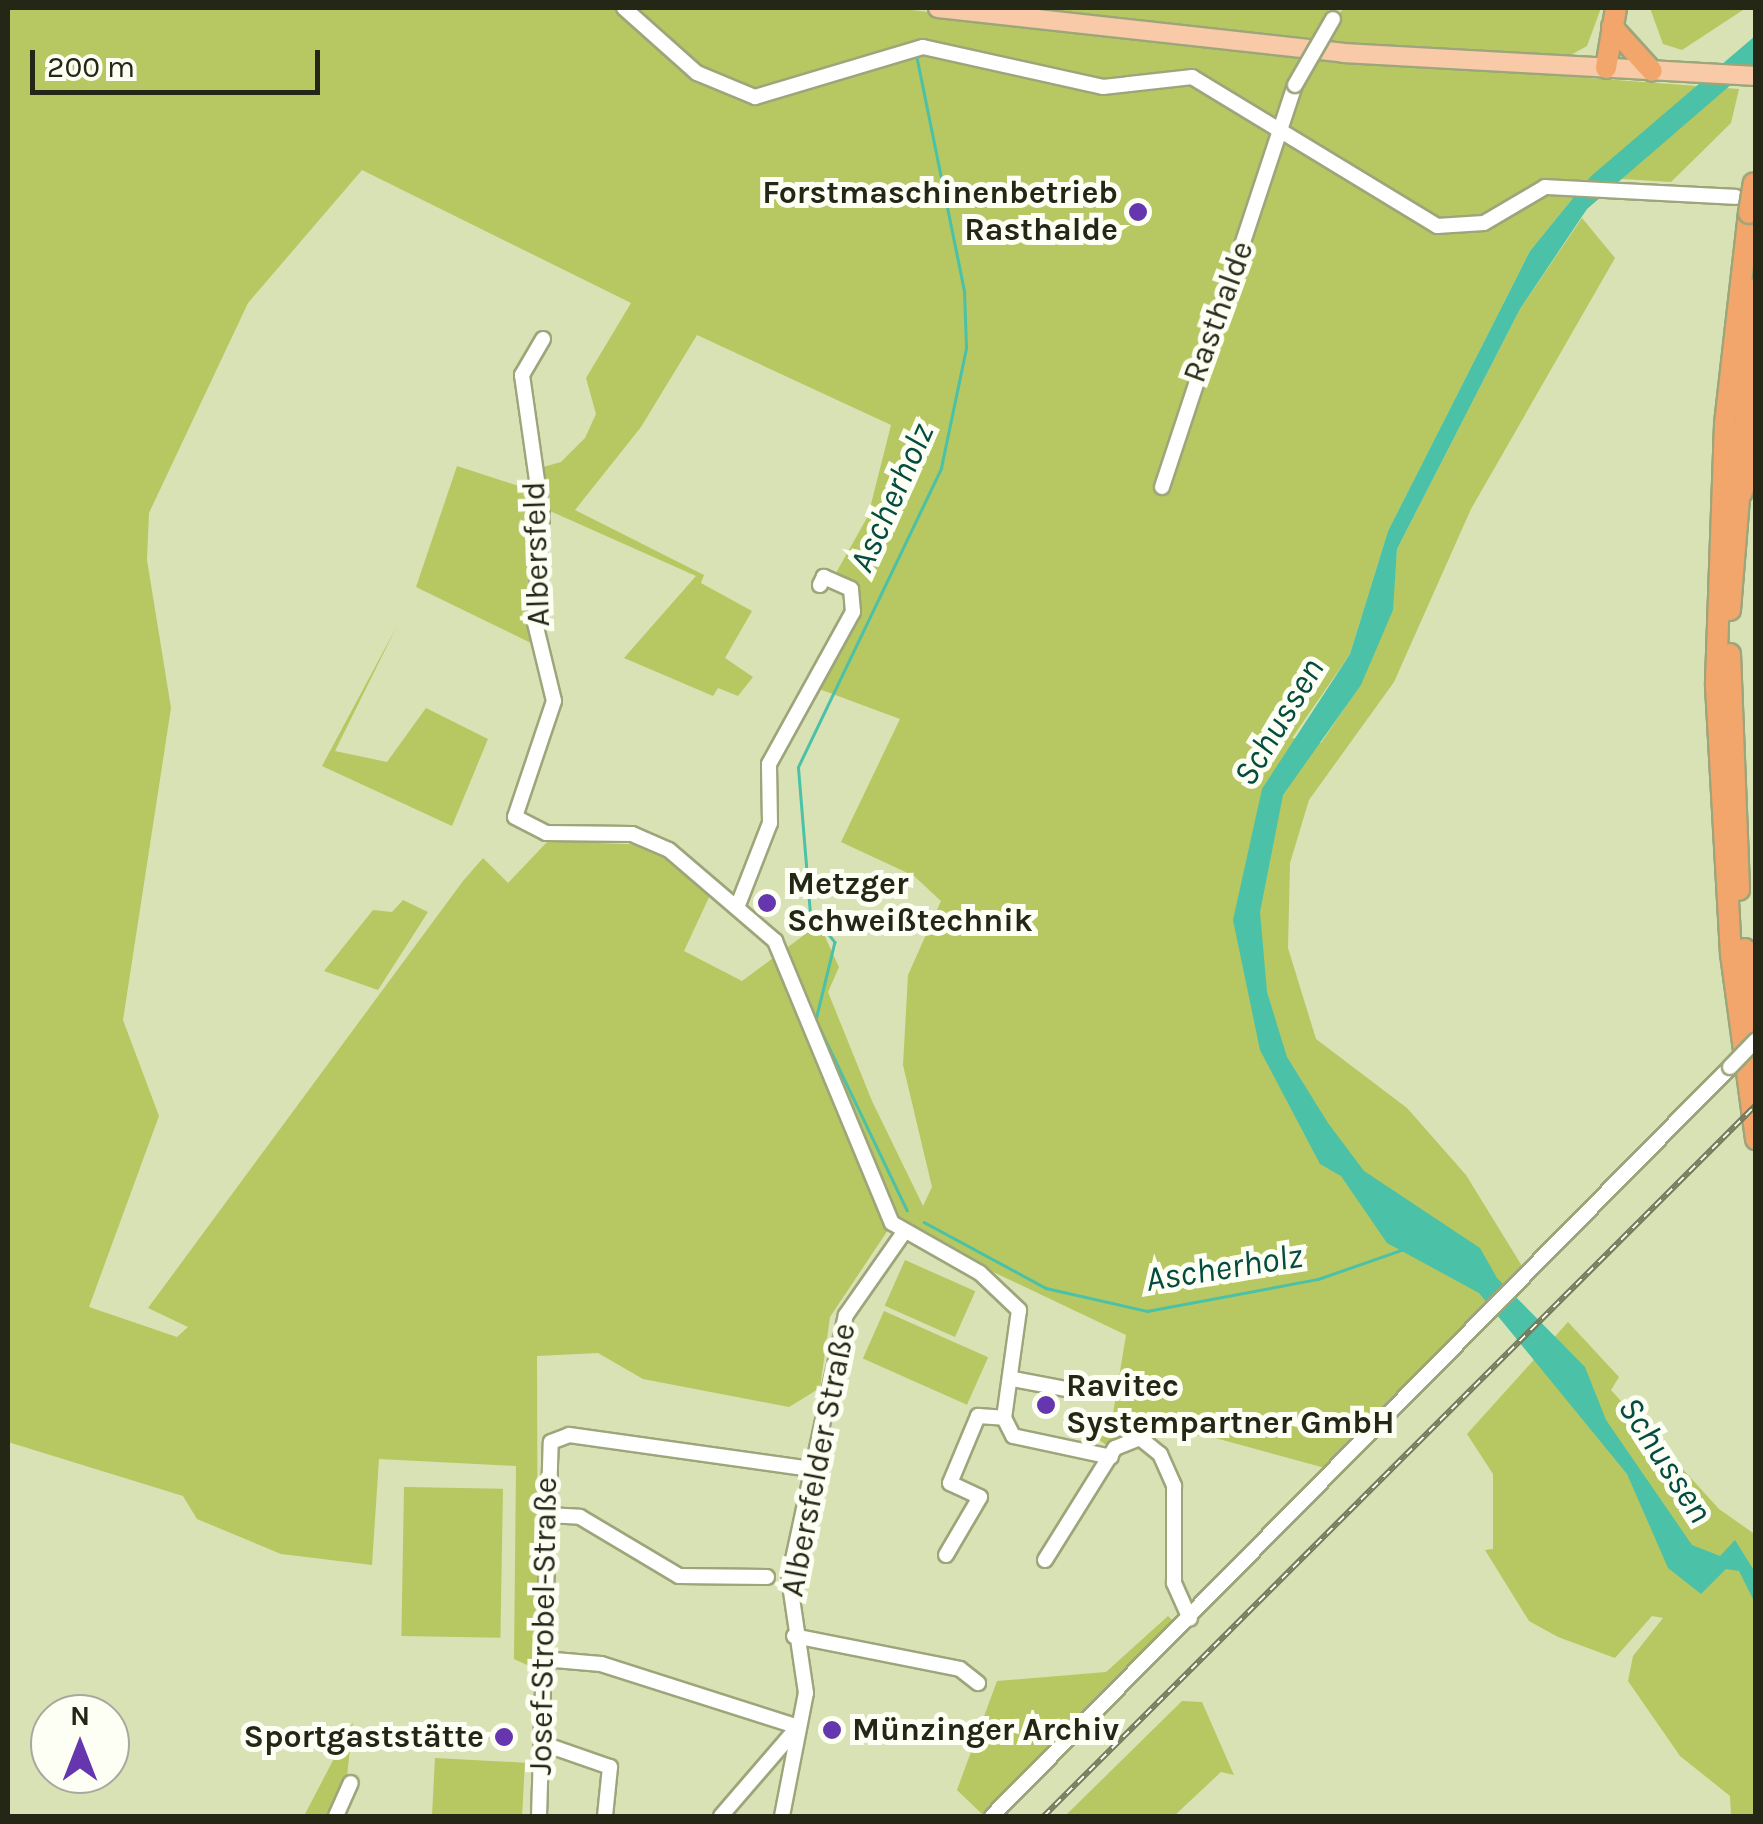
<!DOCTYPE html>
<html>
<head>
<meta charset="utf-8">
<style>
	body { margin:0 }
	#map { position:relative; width:1763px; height:1824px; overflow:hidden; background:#d9e2b5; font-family:Karla,sans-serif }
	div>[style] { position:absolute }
	.green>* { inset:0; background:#b7c761; transform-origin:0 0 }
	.water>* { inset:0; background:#4bc1a8 }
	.stream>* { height:2.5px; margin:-1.25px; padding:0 1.25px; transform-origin:1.25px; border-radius:1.25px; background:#4bc1a8 }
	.roads { filter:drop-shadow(2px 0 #9da57a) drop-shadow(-2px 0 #9da57a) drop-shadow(0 2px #9da57a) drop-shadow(0 -2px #9da57a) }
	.minor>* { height:14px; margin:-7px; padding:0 7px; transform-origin:7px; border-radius:7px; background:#fff }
	.major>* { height:18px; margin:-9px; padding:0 9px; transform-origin:9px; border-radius:9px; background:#f8caa7 }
	.highway>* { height:20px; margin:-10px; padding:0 10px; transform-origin:10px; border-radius:10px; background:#f3a66c }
	.rail>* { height:6px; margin-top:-3px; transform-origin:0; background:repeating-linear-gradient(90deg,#fdfff5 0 8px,#757a5c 0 16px); box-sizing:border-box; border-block:2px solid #757a5c }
	.bridges { filter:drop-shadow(2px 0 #9da57a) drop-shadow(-2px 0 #9da57a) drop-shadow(0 2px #9da57a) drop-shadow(0 -2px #9da57a) }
	.minor-bridge>* { height:14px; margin:-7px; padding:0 7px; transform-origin:7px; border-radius:7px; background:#fff }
	.highway-bridge>* { height:20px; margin:-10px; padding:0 10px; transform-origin:10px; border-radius:10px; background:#f3a66c }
	.dots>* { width:28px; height:28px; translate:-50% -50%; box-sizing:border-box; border:5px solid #fdfff5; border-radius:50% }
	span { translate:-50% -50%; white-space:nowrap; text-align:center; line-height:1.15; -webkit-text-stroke:10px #fdfff5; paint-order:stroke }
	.poi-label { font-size:32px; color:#242715; font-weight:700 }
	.right { translate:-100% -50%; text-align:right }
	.left { translate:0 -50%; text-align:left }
	.street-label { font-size:32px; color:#242715 }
	.water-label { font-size:35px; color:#034c3f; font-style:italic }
	.frame { position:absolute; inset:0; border:10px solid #242715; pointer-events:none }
	.north { position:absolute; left:30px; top:1694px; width:100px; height:100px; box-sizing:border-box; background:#fdfff5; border:2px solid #a6a99b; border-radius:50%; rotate:0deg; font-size:28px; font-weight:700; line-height:40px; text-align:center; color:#242715 }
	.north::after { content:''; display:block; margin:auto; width:35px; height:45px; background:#6536ad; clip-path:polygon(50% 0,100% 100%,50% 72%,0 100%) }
	.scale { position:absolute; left:30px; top:50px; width:290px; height:45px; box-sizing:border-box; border:5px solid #242715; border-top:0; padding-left:12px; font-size:30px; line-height:35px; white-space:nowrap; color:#242715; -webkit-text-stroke:8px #fdfff5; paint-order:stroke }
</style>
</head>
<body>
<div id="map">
	<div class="green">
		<i style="clip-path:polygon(evenodd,8px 8px,894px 8px,1303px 55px,1278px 110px,1288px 114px,1317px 58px,1739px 89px,1731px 123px,1671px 182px,1590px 177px,1530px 251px,1388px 531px,1350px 654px,1292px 738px,1321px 743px,1361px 684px,1392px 610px,1397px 549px,1520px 309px,1582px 218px,1615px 258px,1471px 509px,1394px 682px,1309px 800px,1290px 863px,1288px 948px,1316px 1039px,1407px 1108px,1466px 1175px,1522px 1266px,1336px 1471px,1208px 1436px,1127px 1435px,1108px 1446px,1099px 1440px,1111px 1426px,1126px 1335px,892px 1224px,830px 1317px,820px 1388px,789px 1407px,643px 1379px,598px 1353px,537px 1356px,538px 1670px,514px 1659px,516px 1466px,379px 1459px,372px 1565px,281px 1554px,197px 1519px,183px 1496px,8px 1442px,8px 8px,362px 170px,631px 303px,586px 378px,596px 414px,585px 438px,561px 462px,536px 469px,550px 511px,696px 576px,624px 658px,713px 696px,718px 688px,738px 696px,753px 677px,725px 658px,752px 611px,701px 583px,704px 575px,575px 510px,641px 427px,697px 335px,891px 425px,868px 516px,832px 580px,855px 604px,811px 686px,900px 719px,841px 842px,914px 876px,941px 901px,908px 975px,903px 1065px,932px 1187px,923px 1206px,872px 1101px,828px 992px,839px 967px,819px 924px,742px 981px,684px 951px,711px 893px,650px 845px,548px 841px,508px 883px,483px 858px,463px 881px,148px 1308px,188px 1327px,177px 1337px,89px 1307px,159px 1116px,123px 1020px,171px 708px,147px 560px,149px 513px,248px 303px,362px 170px)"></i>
		<i style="clip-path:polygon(988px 8px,1327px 8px,1329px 12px,1312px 42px)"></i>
		<i style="clip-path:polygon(1343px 8px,1601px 8px,1587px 46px,1565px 58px,1324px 45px)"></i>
		<i style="clip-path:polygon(1650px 8px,1746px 8px,1682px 50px,1663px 44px)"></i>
		<i style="clip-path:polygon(457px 466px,537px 492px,537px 646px,416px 587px)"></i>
		<i style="clip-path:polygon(397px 626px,335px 751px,387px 762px,426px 708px,488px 739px,452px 826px,322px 766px)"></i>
		<i style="clip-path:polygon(403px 900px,428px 912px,378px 990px,324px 971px,373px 910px,392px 912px)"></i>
		<i style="left:905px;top:1260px;width:77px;height:50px;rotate:24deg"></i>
		<i style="left:884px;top:1311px;width:114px;height:52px;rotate:24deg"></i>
		<i style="clip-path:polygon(1568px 1322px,1619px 1377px,1611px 1390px,1719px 1509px,1756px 1535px,1755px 1816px,1731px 1816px,1730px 1796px,1680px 1756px,1628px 1681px,1633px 1656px,1663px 1618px,1652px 1616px,1615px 1658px,1558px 1637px,1529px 1621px,1485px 1550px,1493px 1549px,1493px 1474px,1467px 1434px)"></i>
		<i style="left:404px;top:1487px;width:99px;height:149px;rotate:1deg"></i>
		<i style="clip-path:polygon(1168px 1616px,1174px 1622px,982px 1814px,957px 1790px,997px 1681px,1106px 1672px)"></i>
		<i style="clip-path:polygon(1182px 1701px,1202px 1702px,1234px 1775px,1221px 1772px,1174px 1816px,1065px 1816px)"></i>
		<i style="clip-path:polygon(353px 1722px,345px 1794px,330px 1816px,304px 1816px)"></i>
		<i style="left:435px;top:1758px;width:90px;height:58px;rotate:3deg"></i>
	</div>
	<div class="water">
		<i style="clip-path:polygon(1755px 36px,1755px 64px,1587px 209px,1520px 309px,1397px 549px,1393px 610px,1361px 685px,1283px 795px,1260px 912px,1267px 992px,1287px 1057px,1328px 1123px,1364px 1171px,1480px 1248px,1497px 1278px,1585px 1367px,1606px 1420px,1692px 1545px,1720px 1556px,1735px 1540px,1755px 1572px,1755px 1603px,1739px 1571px,1726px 1569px,1701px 1594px,1668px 1568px,1627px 1474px,1479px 1293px,1387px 1243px,1341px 1176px,1320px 1164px,1260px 1050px,1233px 920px,1262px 789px,1350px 654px,1388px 531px,1530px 251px,1590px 177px)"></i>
	</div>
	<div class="stream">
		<i style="left:810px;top:914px;width:147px;rotate:-94.7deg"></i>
		<i style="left:798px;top:767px;width:331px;rotate:-64.4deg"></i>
		<i style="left:941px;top:468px;width:123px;rotate:-78.2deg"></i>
		<i style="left:966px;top:348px;width:57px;rotate:-92deg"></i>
		<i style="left:964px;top:291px;width:241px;rotate:-101.5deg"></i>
		<i style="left:826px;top:931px;width:14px;rotate:51deg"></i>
		<i style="left:835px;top:942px;width:80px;rotate:103.7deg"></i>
		<i style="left:816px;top:1020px;width:211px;rotate:64.4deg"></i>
		<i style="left:924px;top:1222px;width:139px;rotate:28.4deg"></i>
		<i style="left:1046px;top:1288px;width:104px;rotate:12.8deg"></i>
		<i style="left:1147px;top:1311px;width:174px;rotate:-10.6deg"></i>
		<i style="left:1318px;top:1279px;width:91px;rotate:-19.2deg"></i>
	</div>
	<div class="roads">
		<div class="minor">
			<i style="left:624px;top:8px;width:98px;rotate:41.7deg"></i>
			<i style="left:697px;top:73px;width:63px;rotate:22.5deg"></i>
			<i style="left:755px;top:97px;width:175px;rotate:-16.6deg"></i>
			<i style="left:923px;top:47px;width:184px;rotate:12.5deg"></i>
			<i style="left:1103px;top:87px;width:90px;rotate:-6.4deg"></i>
			<i style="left:1192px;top:77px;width:287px;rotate:31.3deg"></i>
			<i style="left:1437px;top:226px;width:47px;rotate:-3.7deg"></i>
			<i style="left:1484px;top:223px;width:71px;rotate:-30.5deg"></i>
			<i style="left:1545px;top:187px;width:191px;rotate:3deg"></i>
			<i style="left:543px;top:339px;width:42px;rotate:120.3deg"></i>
			<i style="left:522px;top:375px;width:141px;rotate:81.9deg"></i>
			<i style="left:542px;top:515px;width:108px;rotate:93.7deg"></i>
			<i style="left:535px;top:623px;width:80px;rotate:76.3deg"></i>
			<i style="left:554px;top:701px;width:122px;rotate:108.6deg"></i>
			<i style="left:515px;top:817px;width:35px;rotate:27deg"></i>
			<i style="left:546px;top:833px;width:86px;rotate:0.7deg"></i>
			<i style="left:632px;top:834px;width:40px;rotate:23.4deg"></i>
			<i style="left:669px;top:850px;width:140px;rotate:40.6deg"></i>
			<i style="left:775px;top:941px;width:305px;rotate:67.5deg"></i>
			<i style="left:892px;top:1223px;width:101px;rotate:29.6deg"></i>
			<i style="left:980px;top:1273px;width:54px;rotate:43.5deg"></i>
			<i style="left:1019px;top:1310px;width:109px;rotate:97.9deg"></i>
			<i style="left:1004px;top:1418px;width:20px;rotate:63deg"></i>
			<i style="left:1013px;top:1436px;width:100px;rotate:12.1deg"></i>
			<i style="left:1162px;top:487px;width:423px;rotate:-71.7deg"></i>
			<i style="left:738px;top:905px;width:88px;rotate:-68.7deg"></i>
			<i style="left:770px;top:823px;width:59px;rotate:-91deg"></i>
			<i style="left:769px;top:764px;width:174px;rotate:-61.1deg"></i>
			<i style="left:853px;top:612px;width:23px;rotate:-95deg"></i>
			<i style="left:851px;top:589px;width:30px;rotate:-156deg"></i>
			<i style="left:824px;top:577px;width:9px;rotate:117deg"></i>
			<i style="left:1013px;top:1379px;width:64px;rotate:10.8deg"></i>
			<i style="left:547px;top:1515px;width:33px;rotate:3deg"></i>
			<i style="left:580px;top:1517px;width:115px;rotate:30.8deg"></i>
			<i style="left:679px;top:1576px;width:88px;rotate:0.7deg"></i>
			<i style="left:946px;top:1555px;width:67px;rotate:-59.6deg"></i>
			<i style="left:980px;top:1497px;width:33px;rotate:-155deg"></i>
			<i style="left:950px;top:1483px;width:73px;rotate:-67.3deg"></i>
			<i style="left:978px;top:1416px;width:26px;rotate:4deg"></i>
			<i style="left:1045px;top:1560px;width:132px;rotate:-58deg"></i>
			<i style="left:1115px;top:1448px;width:27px;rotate:-22deg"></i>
			<i style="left:1140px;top:1438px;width:26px;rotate:39deg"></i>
			<i style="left:1160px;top:1454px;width:35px;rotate:66deg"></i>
			<i style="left:1174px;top:1486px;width:97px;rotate:90deg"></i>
			<i style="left:1174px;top:1583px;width:39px;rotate:66deg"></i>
			<i style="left:794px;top:1636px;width:169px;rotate:11.2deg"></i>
			<i style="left:960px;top:1669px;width:23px;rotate:38deg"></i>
			<i style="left:543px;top:1659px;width:58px;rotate:4.9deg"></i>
			<i style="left:601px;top:1664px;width:207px;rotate:17.7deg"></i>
			<i style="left:541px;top:1743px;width:73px;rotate:19.2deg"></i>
			<i style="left:610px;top:1767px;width:49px;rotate:95.8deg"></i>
			<i style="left:336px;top:1816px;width:36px;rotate:-66deg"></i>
			<i style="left:539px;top:1816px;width:374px;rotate:-88.2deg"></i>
			<i style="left:551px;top:1442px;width:19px;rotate:-21deg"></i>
			<i style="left:569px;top:1435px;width:252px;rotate:8deg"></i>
			<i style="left:721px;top:1816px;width:116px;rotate:-49.2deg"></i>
			<i style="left:782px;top:1816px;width:125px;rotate:-79deg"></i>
			<i style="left:806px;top:1693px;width:116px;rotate:-98.4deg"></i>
			<i style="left:789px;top:1578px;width:269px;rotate:-77.8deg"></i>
			<i style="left:846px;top:1315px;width:98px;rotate:-55deg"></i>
			<i style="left:992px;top:1816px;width:1051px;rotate:-45.42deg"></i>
		</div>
		<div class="major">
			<i style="left:938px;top:8px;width:407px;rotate:6.3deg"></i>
			<i style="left:1343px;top:53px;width:414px;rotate:3.2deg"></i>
		</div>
		<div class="highway">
			<i style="left:1612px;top:27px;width:59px;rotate:47.7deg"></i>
			<i style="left:1606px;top:68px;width:61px;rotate:-80.5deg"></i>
			<i style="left:1749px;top:213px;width:212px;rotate:96.5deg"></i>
			<i style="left:1725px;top:424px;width:262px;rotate:92deg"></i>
			<i style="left:1716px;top:686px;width:268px;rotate:86.8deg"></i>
			<i style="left:1731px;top:954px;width:187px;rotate:82.3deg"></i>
			<i style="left:1741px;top:494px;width:38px;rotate:-67deg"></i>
			<i style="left:1730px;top:610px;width:322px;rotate:-85.4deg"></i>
			<i style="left:1730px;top:654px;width:236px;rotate:87.8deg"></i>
			<i style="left:1745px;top:949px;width:93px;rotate:83.2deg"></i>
		</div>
	</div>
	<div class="rail">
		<i style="left:1044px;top:1816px;width:1006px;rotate:-44.96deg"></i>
	</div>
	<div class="bridges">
		<div class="minor-bridge">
			<i style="left:1295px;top:85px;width:76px;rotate:-60.1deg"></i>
			<i style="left:1730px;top:1067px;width:37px;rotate:-46deg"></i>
		</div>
		<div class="highway-bridge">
			<i style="left:1749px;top:213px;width:30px;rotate:-81deg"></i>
		</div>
	</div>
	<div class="dots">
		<i style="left:1138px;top:212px;background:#6536ad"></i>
		<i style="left:767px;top:903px;background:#6536ad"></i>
		<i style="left:1046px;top:1405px;background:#6536ad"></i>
		<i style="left:832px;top:1730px;background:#6536ad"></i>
		<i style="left:504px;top:1737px;background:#6536ad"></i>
	</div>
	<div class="poi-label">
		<span class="right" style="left:1118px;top:212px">Forstmaschinenbetrieb<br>Rasthalde</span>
		<span class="left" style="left:787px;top:903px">Metzger<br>Schweißtechnik</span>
		<span class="left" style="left:1066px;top:1405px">Ravitec<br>Systempartner GmbH</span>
		<span class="left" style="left:852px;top:1730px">Münzinger Archiv</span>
		<span class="right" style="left:484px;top:1737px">Sportgaststätte</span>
	</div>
	<div class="street-label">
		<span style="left:1219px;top:312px;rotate:-70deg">Rasthalde</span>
		<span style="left:537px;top:554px;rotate:-92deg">Albersfeld</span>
		<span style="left:819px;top:1460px;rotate:-79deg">Albersfelder Straße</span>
		<span style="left:544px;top:1626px;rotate:-89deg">Josef-Strobel-Straße</span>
	</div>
	<div class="water-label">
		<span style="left:892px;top:498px;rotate:-66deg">Ascherholz</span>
		<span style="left:1279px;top:722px;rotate:-59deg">Schussen</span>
		<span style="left:1224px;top:1268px;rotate:-9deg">Ascherholz</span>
		<span style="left:1665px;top:1460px;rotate:57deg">Schussen</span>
	</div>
	<div class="frame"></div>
	<div class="north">N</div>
	<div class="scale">200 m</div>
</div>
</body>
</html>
